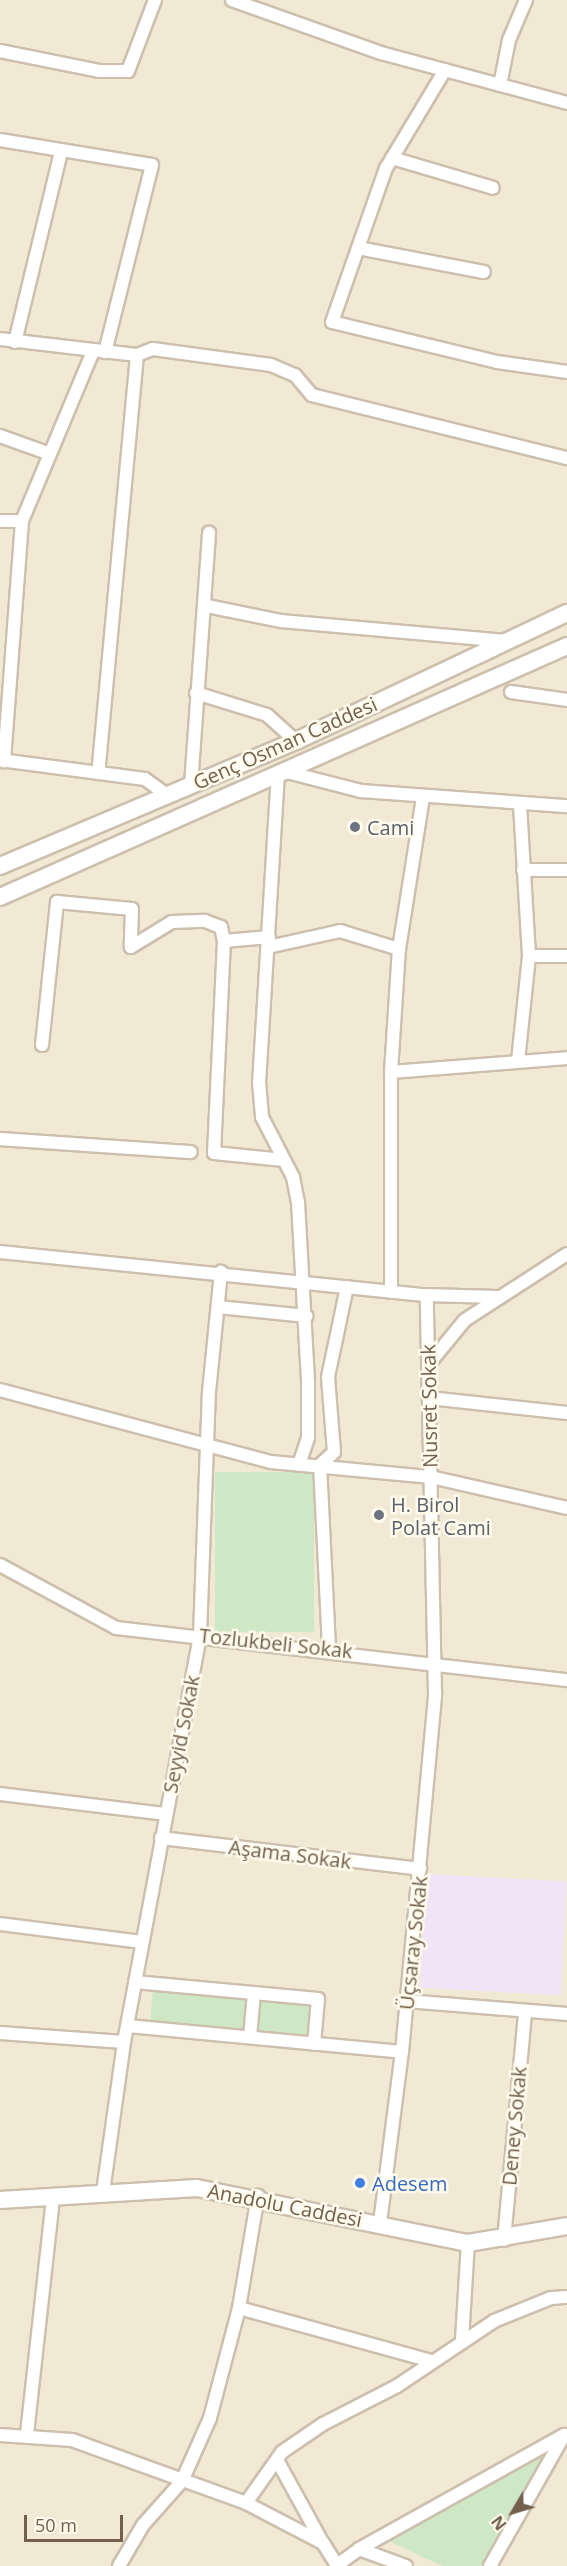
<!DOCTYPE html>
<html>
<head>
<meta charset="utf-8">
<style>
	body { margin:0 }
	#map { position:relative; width:567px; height:2566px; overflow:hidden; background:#fbf6e6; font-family:"Open Sans",sans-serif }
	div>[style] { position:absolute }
	.residential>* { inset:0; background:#f2e9d5; transform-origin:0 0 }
	.education>* { inset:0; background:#f3e3f7; transform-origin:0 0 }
	.green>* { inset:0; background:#cee8c5; transform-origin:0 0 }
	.roads { filter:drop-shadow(2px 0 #ccbfad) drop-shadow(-2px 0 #ccbfad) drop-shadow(0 2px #ccbfad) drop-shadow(0 -2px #ccbfad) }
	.street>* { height:12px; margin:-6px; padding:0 6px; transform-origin:6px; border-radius:6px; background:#fff }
	.secondary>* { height:16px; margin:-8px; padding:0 8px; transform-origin:8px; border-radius:8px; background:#fff }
	.dots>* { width:16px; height:16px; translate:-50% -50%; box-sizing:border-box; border:3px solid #fefaec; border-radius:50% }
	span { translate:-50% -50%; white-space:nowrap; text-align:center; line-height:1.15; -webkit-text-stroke:5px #fefaec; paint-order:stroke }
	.street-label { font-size:20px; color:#72604d }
	.worship-label { font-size:20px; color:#5b616d }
	.left { translate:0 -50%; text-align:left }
	.shop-label { font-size:20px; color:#366cbe }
	.north { position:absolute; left:483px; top:2482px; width:60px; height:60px; -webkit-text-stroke:4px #fefaec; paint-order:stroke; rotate:232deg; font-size:16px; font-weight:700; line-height:24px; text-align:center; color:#72604d }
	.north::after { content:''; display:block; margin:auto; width:21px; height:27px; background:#72604d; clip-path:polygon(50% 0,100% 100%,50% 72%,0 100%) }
	.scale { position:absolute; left:24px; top:2515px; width:99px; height:27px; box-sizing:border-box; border:3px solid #72604d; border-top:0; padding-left:8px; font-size:18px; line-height:21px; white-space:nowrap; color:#72604d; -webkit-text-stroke:4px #fefaec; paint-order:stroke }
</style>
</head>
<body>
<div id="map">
	<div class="residential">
		<i style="left:0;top:0;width:567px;height:2566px"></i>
	</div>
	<div class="education">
		<i style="left:426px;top:1874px;width:141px;height:114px;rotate:3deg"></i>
	</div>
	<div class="green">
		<i style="left:215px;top:1472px;width:99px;height:160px"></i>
		<i style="left:153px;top:1989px;width:160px;height:32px;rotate:5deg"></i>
		<i style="clip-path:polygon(545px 2454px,481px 2566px,442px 2566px,387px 2540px)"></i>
	</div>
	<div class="roads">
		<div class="street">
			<i style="left:232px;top:0;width:158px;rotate:19.6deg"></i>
			<i style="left:381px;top:53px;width:193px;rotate:15deg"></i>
			<i style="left:0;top:51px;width:101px;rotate:11.4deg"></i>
			<i style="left:99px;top:71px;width:29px"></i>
			<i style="left:128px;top:71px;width:76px;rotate:-69.2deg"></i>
			<i style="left:445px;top:70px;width:114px;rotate:121deg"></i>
			<i style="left:386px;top:168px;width:163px;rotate:109.3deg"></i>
			<i style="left:332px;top:322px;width:170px;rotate:13.6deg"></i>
			<i style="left:497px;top:362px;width:71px;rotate:8.1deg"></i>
			<i style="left:500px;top:85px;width:46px;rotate:-78.7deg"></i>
			<i style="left:509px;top:40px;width:43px;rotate:-67deg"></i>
			<i style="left:0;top:140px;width:154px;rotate:9.3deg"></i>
			<i style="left:152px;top:165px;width:193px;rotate:104.1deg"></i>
			<i style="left:392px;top:158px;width:105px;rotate:16.5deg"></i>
			<i style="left:358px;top:248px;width:128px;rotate:10.8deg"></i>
			<i style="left:0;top:339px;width:138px;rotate:6.7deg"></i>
			<i style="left:137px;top:355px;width:420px;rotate:95.3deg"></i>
			<i style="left:15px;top:342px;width:195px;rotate:-76.4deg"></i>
			<i style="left:137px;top:355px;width:17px;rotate:-21deg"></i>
			<i style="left:153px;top:349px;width:119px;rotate:7.7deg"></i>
			<i style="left:271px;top:365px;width:26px;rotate:23deg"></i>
			<i style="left:295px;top:375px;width:26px;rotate:50deg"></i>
			<i style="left:312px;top:395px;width:263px;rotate:13.9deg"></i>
			<i style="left:0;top:436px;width:53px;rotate:19.8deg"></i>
			<i style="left:0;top:521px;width:22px"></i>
			<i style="left:22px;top:521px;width:241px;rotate:94.3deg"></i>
			<i style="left:22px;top:521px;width:184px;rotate:-67.3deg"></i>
			<i style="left:207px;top:606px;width:76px;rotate:11.5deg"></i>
			<i style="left:281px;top:621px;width:226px;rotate:5.1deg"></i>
			<i style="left:511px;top:692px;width:57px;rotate:8.1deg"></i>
			<i style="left:196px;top:693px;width:74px;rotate:17.2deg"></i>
			<i style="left:267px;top:715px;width:39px;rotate:42deg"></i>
			<i style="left:0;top:760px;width:146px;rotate:7.5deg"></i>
			<i style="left:145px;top:779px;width:27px;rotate:36deg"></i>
			<i style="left:283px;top:771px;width:81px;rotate:14.4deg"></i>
			<i style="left:361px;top:791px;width:207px;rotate:4.2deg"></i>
			<i style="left:278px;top:773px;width:310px;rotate:93.5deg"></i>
			<i style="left:259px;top:1082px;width:35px;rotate:85deg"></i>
			<i style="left:262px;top:1117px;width:68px;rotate:62.7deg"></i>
			<i style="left:293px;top:1177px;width:25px;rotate:79deg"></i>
			<i style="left:298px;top:1202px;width:180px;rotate:86.8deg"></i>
			<i style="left:308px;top:1382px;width:56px;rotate:90deg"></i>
			<i style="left:308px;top:1438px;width:28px;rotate:109deg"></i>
			<i style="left:191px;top:785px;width:253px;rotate:-85.9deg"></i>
			<i style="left:523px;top:870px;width:44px"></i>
			<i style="left:269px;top:937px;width:45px;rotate:174.9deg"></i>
			<i style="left:224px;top:941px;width:212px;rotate:92.7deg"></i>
			<i style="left:214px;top:1153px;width:70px;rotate:5.7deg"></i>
			<i style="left:131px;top:947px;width:48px;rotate:-31.4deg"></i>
			<i style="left:172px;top:922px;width:33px;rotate:-2deg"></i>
			<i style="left:205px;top:921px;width:17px;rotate:21deg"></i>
			<i style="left:221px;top:927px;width:14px;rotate:78deg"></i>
			<i style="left:268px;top:947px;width:74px;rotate:-12.5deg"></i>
			<i style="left:340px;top:931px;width:62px;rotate:17deg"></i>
			<i style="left:529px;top:956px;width:38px"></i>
			<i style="left:42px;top:1045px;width:144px;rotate:-84deg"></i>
			<i style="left:57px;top:902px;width:75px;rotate:5.3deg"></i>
			<i style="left:132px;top:909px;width:38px;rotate:92deg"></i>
			<i style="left:518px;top:1061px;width:106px;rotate:-84deg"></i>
			<i style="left:529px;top:956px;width:151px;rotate:-93.4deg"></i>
			<i style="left:391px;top:1072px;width:177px;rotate:-4.5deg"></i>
			<i style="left:0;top:1139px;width:191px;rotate:3.9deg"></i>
			<i style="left:0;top:1252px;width:429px;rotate:5.8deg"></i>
			<i style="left:427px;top:1295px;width:70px;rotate:1.6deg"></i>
			<i style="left:391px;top:1292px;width:220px;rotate:-90deg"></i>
			<i style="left:391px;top:1072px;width:123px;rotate:-86.3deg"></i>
			<i style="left:399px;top:949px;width:153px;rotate:-81deg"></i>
			<i style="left:218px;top:1307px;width:89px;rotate:5.8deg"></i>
			<i style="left:428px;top:1365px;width:58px;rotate:-50.6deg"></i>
			<i style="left:465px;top:1320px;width:121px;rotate:-32.9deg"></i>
			<i style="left:0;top:1390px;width:280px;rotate:14.9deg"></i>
			<i style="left:271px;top:1462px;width:161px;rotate:5.4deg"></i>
			<i style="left:431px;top:1477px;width:139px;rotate:12.8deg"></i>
			<i style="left:429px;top:1398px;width:139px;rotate:6.2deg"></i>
			<i style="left:0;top:1565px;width:132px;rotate:28.5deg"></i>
			<i style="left:116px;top:1628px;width:454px;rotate:6.6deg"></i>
			<i style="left:329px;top:1648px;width:183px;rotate:-92.8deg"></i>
			<i style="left:320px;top:1465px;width:19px;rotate:-43deg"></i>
			<i style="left:334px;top:1452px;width:75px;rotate:-94.6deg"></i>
			<i style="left:328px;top:1377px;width:92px;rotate:-78.1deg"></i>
			<i style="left:0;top:1794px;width:166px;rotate:6.9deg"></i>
			<i style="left:161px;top:1838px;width:261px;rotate:6.8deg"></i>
			<i style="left:0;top:1924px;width:143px;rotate:7.2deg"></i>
			<i style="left:135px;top:1982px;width:184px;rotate:5.3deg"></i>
			<i style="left:318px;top:1999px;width:45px;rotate:95.1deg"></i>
			<i style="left:406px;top:2001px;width:162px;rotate:4.6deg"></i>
			<i style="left:128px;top:2026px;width:275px;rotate:5.4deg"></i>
			<i style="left:0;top:2033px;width:124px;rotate:4.2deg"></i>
			<i style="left:250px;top:2037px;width:44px;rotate:-84.8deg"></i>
			<i style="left:103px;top:2192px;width:151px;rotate:-82deg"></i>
			<i style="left:124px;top:2042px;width:414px;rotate:-79.4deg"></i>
			<i style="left:200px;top:1635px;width:243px;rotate:-87.9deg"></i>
			<i style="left:209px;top:1392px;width:121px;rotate:-84.3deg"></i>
			<i style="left:380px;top:2223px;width:172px;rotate:-82.7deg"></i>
			<i style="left:402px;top:2052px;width:361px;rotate:-84.7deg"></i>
			<i style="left:435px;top:1693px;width:398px;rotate:-91.2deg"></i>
			<i style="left:504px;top:2240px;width:229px;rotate:-84.7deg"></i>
			<i style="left:239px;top:2308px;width:200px;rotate:15.4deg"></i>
			<i style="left:462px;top:2340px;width:97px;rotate:-86.5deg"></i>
			<i style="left:27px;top:2434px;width:238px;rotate:-83.7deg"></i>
			<i style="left:0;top:2435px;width:72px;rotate:4deg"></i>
			<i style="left:72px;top:2440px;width:185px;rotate:19.9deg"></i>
			<i style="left:246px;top:2503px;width:87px;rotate:27.5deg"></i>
			<i style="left:323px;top:2543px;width:26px;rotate:58deg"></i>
			<i style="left:277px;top:2460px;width:94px;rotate:61.2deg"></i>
			<i style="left:246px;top:2503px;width:62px;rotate:-54.8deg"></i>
			<i style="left:282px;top:2452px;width:50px;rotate:-34.3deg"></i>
			<i style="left:323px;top:2424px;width:83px;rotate:-27.2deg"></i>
			<i style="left:397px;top:2386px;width:117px;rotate:-33.8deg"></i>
			<i style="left:494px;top:2321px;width:61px;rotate:-22deg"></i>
			<i style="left:551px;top:2298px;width:16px;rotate:-4deg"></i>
			<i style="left:359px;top:2549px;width:235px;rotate:-29.1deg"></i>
			<i style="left:119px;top:2566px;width:48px;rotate:-59.7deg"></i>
			<i style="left:143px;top:2525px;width:59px;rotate:-48.4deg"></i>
			<i style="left:182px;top:2481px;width:69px;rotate:-66deg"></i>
			<i style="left:210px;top:2418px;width:114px;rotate:-75.2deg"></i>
			<i style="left:239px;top:2308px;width:114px;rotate:-80.4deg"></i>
			<i style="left:336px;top:2566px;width:29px;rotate:-36deg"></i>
			<i style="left:359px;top:2549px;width:50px;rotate:19.9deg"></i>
			<i style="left:490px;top:2566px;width:150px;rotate:-60.5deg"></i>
		</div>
		<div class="secondary">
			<i style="left:0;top:866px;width:321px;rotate:-22.9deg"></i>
			<i style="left:296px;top:741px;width:300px;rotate:-25.3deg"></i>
			<i style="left:0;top:897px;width:620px;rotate:-23.88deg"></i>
			<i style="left:0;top:2200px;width:197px;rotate:-3.5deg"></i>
			<i style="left:197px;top:2188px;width:277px;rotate:11.5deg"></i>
			<i style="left:468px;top:2243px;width:100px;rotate:-9.7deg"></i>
		</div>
	</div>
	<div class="dots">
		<i style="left:355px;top:827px;background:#6b7280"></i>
		<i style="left:379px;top:1515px;background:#6b7280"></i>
		<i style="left:360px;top:2183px;background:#3f7fe0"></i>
	</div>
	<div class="street-label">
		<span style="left:285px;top:743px;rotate:-24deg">Genç Osman Caddesi</span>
		<span style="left:429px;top:1406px;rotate:-91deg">Nusret Sokak</span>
		<span style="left:276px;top:1643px;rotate:6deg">Tozlukbeli Sokak</span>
		<span style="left:181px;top:1734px;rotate:-79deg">Seyyid Sokak</span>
		<span style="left:290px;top:1854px;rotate:7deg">Aşama Sokak</span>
		<span style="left:413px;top:1943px;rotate:-84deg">Üçsaray Sokak</span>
		<span style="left:514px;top:2126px;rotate:-85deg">Deney Sokak</span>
		<span style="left:285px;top:2205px;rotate:11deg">Anadolu Caddesi</span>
	</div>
	<div class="worship-label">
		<span class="left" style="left:367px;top:827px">Cami</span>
		<span class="left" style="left:391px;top:1516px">H. Birol<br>Polat Cami</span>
	</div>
	<div class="shop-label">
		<span class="left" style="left:372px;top:2183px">Adesem</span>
	</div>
	<div class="north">N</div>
	<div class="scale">50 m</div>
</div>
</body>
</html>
